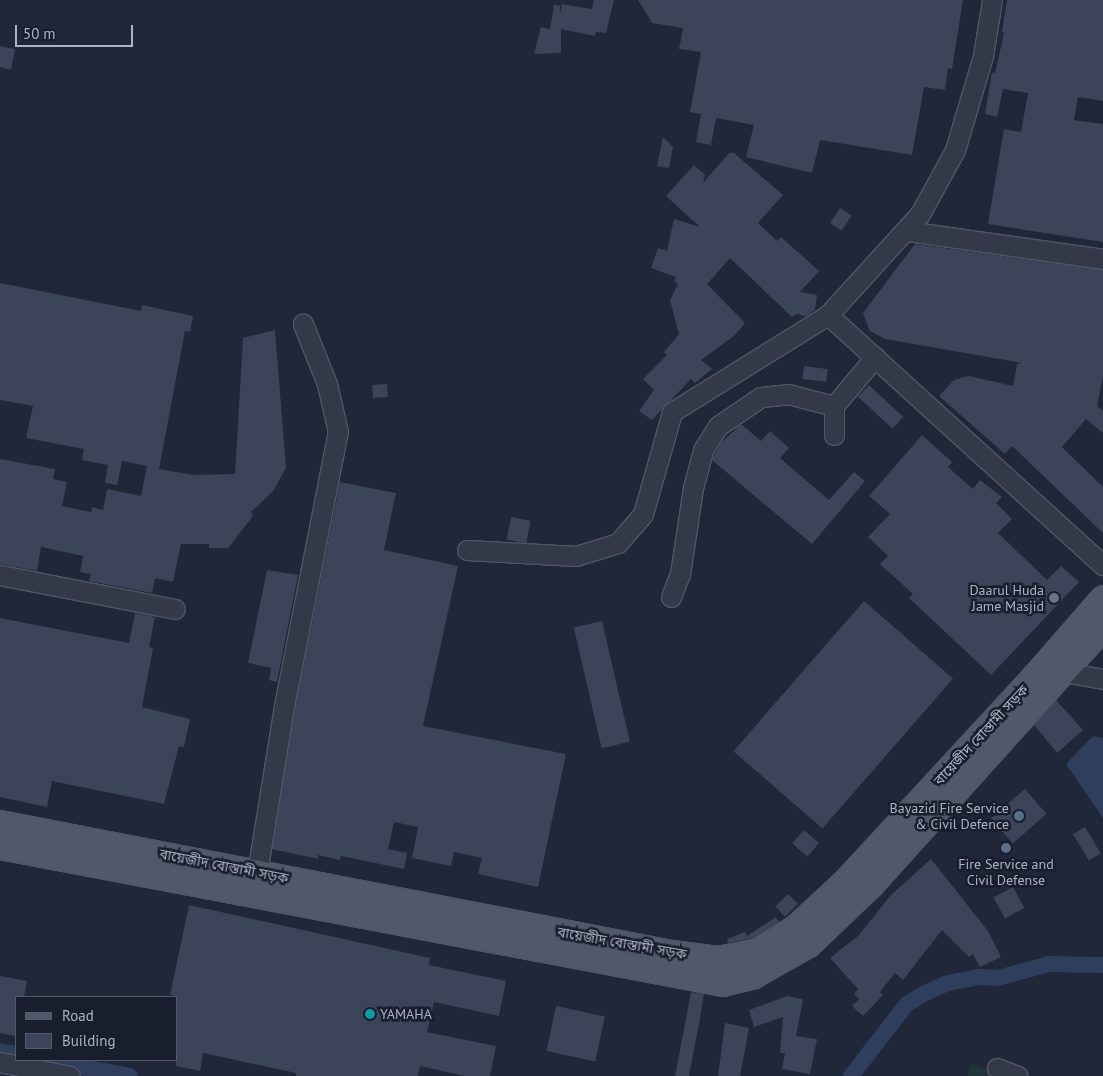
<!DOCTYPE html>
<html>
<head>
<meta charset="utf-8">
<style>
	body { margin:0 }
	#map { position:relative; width:1103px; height:1076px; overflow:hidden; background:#1f2738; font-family:"PT Sans","Noto Sans Bengali",sans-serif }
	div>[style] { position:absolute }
	.green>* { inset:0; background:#213439 }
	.water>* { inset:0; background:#303e5e }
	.canal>* { height:16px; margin:-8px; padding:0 8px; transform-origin:8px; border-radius:8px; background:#303e5e }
	.building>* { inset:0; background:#3b4458; transform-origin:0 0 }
	.roads { filter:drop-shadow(1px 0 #505666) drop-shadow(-1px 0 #505666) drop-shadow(0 1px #505666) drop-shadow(0 -1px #505666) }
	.minor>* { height:19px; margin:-9.5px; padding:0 9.5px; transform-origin:9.5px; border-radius:9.5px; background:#333949 }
	.major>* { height:24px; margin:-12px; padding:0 12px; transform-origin:12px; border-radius:12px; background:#505869 }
	.dots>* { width:14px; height:14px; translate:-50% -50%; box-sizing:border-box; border:2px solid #181e2d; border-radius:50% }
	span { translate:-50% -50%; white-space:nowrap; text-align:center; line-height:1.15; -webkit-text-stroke:5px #181e2d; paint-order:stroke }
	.poi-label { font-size:14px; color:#adb3c5 }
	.right { translate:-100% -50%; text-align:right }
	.left { translate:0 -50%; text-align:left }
	.street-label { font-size:14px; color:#adb3c5 }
	.legend { position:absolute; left:15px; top:996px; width:162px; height:65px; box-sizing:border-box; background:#181e2d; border:1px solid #545a6a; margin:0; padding:6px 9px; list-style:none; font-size:15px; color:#adb3c5 }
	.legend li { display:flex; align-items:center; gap:10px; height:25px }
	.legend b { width:25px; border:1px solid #545a6a }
	.scale { position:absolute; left:15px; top:25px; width:118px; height:22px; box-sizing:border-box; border:2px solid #adb3c5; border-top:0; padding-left:6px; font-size:15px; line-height:18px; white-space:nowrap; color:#adb3c5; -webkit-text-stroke:4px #181e2d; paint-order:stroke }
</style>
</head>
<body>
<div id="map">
	<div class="green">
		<i style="clip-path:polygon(971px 1064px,1006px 1076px,967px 1076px)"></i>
	</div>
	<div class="water">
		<i style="clip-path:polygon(1093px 736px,1103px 738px,1103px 818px,1066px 764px)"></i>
	</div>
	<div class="canal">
		<i style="left:0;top:1051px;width:16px;rotate:11deg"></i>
		<i style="left:45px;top:1060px;width:86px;rotate:10.7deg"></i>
		<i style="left:851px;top:1076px;width:90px;rotate:-52.2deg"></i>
		<i style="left:906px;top:1005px;width:20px;rotate:-33deg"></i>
		<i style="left:923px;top:994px;width:27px;rotate:-24deg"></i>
		<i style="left:948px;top:983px;width:31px;rotate:-11deg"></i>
		<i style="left:978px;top:977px;width:20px;rotate:3deg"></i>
		<i style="left:998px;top:978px;width:53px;rotate:-15.4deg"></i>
		<i style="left:1049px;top:964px;width:54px;rotate:1.1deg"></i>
	</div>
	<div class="building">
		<i style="clip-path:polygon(594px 0,614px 0,606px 33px,596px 32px,595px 36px,561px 29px,561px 53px,534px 54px,541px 27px,550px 29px,554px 5px,560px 6px,560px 14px,562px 4px,592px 9px)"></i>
		<i style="clip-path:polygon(638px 0,963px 0,952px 69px,948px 68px,945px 90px,924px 87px,912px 155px,820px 140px,812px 173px,746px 157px,754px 125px,716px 118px,711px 145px,696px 142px,701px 114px,690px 112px,701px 52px,679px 49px,683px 28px,652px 23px)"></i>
		<i style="clip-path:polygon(1007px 0,1103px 0,1103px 101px,1078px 97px,1074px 120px,1103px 124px,1103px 242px,988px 224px,1004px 129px,1021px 132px,1028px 93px,1003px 89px,997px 117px,985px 114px,992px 72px,995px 73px,1004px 33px,1002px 32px)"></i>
		<i style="clip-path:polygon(0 46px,15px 49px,11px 70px,0 67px)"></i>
		<i style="clip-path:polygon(663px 137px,673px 147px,669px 168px,657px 166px)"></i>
		<i style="clip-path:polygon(729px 153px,734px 153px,783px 195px,758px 223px,777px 241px,781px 237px,819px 271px,800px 292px,817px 295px,815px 310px,806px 316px,796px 314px,792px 317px,730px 258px,707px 284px,745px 323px,734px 336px,701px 360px,712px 369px,695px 383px,691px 379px,652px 420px,639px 411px,654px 390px,643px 379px,667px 355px,664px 352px,679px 334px,670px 300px,678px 284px,674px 281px,676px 277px,651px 268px,658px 248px,667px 251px,674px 219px,700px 227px,666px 196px,694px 165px,705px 175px,703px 183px)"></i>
		<i style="left:840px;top:208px;width:14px;height:18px;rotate:34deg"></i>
		<i style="clip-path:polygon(915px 244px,1103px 270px,1103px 376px,1097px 406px,1103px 411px,1103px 433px,1086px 419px,1062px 447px,1103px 487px,1103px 533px,1012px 446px,1005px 454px,939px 396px,954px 380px,969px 376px,1013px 386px,1017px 364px,1022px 363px,885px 339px,870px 331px,863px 313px)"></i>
		<i style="clip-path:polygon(0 283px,141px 311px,142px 305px,193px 316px,190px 332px,185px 331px,159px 469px,193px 475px,235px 474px,243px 338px,275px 330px,286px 468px,273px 491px,251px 512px,253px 516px,228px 548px,209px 548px,209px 544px,181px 544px,173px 582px,155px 578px,152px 593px,89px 581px,91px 574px,80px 572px,83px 556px,41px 547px,37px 571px,0 564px,0 459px,55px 469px,53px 479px,67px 482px,62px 506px,91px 512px,92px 507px,103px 510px,107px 489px,141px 496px,147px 466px,122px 461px,117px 485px,105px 483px,108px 465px,82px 460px,84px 449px,26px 438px,33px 406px,0 400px)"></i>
		<i style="left:804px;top:366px;width:24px;height:13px;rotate:7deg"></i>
		<i style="left:387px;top:384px;width:13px;height:15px;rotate:86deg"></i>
		<i style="left:869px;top:385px;width:47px;height:16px;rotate:43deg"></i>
		<i style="clip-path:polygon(741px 424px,761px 441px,770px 431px,789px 448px,780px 458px,829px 500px,854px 472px,865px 481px,812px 544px,712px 460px,721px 443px)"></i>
		<i style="clip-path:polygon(922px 435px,952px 462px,948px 467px,973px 489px,980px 480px,1002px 497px,996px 503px,1012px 519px,998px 533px,1047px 580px,1061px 566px,1079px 582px,991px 675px,909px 598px,913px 594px,880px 564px,888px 556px,868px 537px,890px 514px,869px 496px)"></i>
		<i style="clip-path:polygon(340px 482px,396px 493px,384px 550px,458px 566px,423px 726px,566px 754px,538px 887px,478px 874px,482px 858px,454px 852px,451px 866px,412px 858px,418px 827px,394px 822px,388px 849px,407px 853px,404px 869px,341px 856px,340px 860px,318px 855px,318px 859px,272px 849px,295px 708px)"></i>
		<i style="left:511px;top:517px;width:20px;height:23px;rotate:11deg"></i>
		<i style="clip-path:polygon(267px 570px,298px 575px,277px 682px,269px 680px,271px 668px,248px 663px)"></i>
		<i style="left:864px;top:601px;width:118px;height:199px;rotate:41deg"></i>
		<i style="clip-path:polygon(135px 613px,155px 617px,149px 647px,153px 648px,142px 707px,190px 719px,184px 747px,179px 746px,164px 804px,52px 781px,47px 807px,0 797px,0 618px,129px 643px)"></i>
		<i style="left:602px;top:621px;width:124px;height:29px;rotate:77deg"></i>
		<i style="clip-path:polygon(1056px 700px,1083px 730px,1057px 753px,1034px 725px)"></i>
		<i style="left:1025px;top:789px;width:33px;height:45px;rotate:49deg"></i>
		<i style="left:1085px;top:827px;width:31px;height:14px;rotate:59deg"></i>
		<i style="left:804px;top:830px;width:20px;height:18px;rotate:41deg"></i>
		<i style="clip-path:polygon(931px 859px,988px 931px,1001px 957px,980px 967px,973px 954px,969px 957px,942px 930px,903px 980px,895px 973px,880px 992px,883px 995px,863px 1016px,852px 1006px,859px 999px,854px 994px,858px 989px,830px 958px,858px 936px,891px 895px)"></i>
		<i style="left:1013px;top:887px;width:24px;height:22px;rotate:62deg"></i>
		<i style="left:788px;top:894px;width:14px;height:18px;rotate:45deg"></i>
		<i style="clip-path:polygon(189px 905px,430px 958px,429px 965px,506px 981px,499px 1016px,434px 1002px,427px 1032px,496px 1046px,490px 1076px,465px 1076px,420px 1066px,418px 1076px,296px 1076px,296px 1073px,203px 1053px,200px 1071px,176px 1066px,176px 996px,170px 995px)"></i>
		<i style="clip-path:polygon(776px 917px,779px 922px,753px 938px,728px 943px,727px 939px,745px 932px,747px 936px)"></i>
		<i style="clip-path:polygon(0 976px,27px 981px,24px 997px,16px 997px,16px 1036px,0 1033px)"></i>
		<i style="clip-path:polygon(691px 992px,704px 994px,699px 1024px,689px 1076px,675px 1076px)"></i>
		<i style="clip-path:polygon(787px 996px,803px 999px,796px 1036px,817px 1039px,810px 1074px,782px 1069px,785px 1053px,780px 1053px,783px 1017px,754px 1027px,749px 1010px)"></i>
		<i style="left:556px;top:1006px;width:50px;height:46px;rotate:12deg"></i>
		<i style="clip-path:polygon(725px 1023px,749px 1028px,740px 1076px,718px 1076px)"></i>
	</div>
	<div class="roads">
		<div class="minor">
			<i style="left:907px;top:231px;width:198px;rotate:8.1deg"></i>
			<i style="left:828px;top:315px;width:372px;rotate:42.3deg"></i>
			<i style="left:834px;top:406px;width:64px;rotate:-50.1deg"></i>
			<i style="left:467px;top:550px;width:109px;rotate:3.2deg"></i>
			<i style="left:576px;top:556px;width:44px;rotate:-17.2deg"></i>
			<i style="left:618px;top:543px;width:38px;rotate:-49deg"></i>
			<i style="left:643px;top:514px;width:106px;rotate:-74.1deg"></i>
			<i style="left:672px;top:412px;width:184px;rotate:-31.9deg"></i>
			<i style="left:828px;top:315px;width:137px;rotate:-47.7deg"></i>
			<i style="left:920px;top:214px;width:73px;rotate:-61.3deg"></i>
			<i style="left:955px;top:150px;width:98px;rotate:-73.4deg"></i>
			<i style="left:983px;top:56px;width:57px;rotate:-80.9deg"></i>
			<i style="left:0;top:575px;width:178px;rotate:11deg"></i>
			<i style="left:671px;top:597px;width:25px;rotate:-69deg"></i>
			<i style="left:680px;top:574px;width:87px;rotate:-81.4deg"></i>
			<i style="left:693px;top:488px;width:39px;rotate:-75deg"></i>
			<i style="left:703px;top:450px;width:28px;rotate:-58deg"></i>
			<i style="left:718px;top:426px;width:52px;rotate:-34deg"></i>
			<i style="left:761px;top:397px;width:27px;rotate:-6deg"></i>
			<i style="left:788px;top:394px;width:48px;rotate:14.6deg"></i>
			<i style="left:834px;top:406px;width:29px;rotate:90deg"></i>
			<i style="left:1064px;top:672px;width:40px;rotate:10deg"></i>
			<i style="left:257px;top:873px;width:169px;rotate:-80.8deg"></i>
			<i style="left:284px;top:706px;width:279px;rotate:-78.9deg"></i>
			<i style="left:338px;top:432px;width:49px;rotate:-102.9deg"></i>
			<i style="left:327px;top:384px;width:65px;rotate:-111.8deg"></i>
			<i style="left:0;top:1062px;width:71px;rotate:11.3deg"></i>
			<i style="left:997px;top:1068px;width:22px;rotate:21deg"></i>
		</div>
		<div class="major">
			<i style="left:0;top:823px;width:684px;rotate:10.95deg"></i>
			<i style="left:672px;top:953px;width:46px;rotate:7.4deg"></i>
			<i style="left:718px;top:959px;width:41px;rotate:-11.3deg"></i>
			<i style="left:758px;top:951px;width:44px;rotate:-31.9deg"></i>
			<i style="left:795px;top:928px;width:67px;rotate:-42.6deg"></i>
			<i style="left:844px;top:883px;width:282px;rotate:-47.3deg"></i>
			<i style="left:1035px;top:676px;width:103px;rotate:-48.9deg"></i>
			<i style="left:0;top:847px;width:736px;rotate:10.73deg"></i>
			<i style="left:723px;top:984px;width:32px;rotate:-14deg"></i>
			<i style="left:754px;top:976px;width:63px;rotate:-29.4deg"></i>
			<i style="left:809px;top:945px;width:86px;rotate:-43.6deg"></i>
			<i style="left:871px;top:886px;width:347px;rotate:-48deg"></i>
		</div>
	</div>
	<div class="dots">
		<i style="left:1054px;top:598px;background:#6b7280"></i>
		<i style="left:1019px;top:816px;background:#5c6f8a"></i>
		<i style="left:1006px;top:848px;background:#5c6f8a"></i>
		<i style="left:370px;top:1014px;background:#0f9aa8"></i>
	</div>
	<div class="poi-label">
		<span class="right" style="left:1044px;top:598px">Daarul Huda<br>Jame Masjid</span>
		<span class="right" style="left:1009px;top:816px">Bayazid Fire Service<br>&amp; Civil Defence</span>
		<span style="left:1006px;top:872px">Fire Service and<br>Civil Defense</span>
		<span class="left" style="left:380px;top:1014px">YAMAHA</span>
	</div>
	<div class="street-label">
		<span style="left:981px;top:735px;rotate:-47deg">বায়েজীদ বোস্তামী সড়ক</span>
		<span style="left:224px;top:866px;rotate:11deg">বায়েজীদ বোস্তামী সড়ক</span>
		<span style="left:622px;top:943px;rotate:10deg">বায়েজীদ বোস্তামী সড়ক</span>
	</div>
	<ul class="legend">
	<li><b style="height:6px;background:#505869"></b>Road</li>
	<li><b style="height:14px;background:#3b4458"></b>Building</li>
	</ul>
	<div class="scale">50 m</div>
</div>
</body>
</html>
